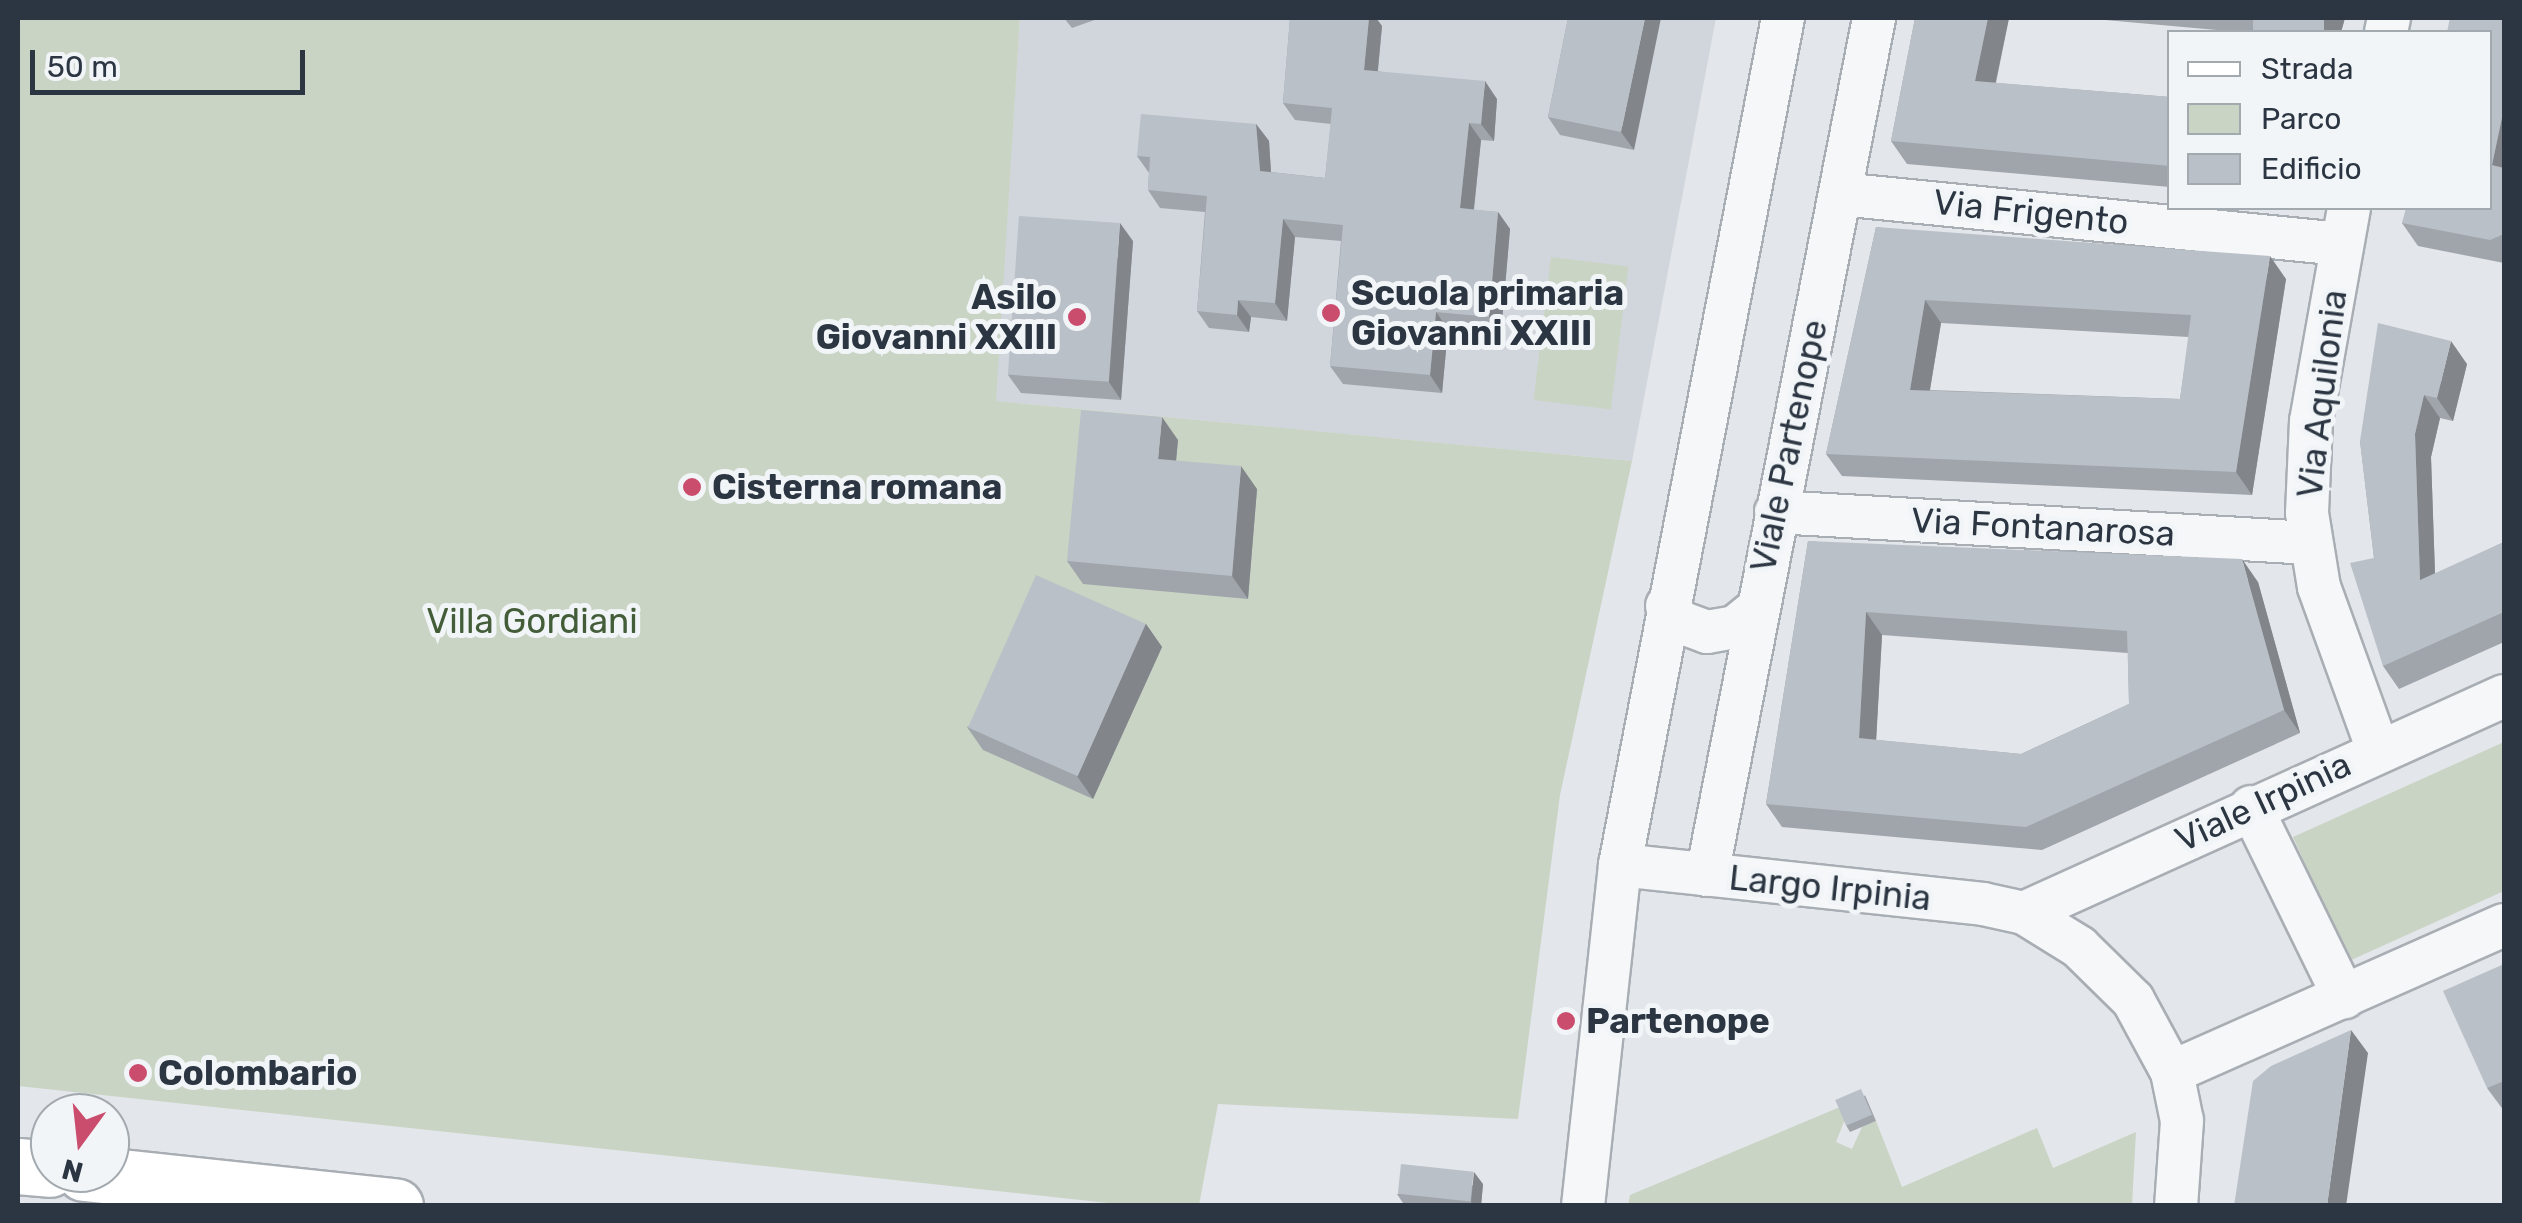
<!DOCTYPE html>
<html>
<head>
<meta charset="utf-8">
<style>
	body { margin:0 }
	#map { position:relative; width:2522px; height:1223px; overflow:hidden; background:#e3e6ea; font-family:Rubik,sans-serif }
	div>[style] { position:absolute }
	.built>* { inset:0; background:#d1d6dc }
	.green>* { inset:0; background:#cad4c4; transform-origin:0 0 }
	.roads { filter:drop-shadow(2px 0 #a8aeb4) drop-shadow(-2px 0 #a8aeb4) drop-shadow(0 2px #a8aeb4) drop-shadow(0 -2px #a8aeb4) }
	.street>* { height:42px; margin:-21px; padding:0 21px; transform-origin:21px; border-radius:21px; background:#f5f7f9 }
	.secondary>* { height:55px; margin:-27.5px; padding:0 27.5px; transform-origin:27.5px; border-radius:27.5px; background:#fff }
	.wall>* { inset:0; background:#a0a5ab }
	.shaded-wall>* { inset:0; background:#82868b }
	.building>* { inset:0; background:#bac0c7; transform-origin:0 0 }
	.dots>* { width:28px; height:28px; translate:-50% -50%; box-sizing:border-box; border:5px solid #f2f5f8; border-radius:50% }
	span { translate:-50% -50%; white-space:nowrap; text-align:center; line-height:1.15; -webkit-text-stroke:10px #f2f5f8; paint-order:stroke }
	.street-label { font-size:35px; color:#2b3642 }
	.poi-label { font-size:35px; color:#2b3642; font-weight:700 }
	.left { translate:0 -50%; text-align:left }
	.right { translate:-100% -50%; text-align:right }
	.park-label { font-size:35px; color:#445d39 }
	.frame { position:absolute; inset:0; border:20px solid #2b3642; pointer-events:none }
	.legend { position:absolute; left:2167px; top:30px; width:325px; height:180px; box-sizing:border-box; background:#f2f5f8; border:2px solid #a2a9af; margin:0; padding:12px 18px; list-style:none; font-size:30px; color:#2b3642 }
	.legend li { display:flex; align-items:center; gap:20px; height:50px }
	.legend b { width:50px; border:2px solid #a2a9af }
	.north { position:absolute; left:30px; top:1093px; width:100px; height:100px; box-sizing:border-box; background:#f2f5f8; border:2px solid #a2a9af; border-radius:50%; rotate:195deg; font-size:28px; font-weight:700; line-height:40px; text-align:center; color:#2b3642 }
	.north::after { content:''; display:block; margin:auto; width:35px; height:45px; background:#ca4d6e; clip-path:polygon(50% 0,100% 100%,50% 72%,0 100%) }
	.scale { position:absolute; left:30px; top:50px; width:275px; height:45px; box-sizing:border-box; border:5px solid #2b3642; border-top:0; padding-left:12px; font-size:30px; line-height:35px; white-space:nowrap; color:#2b3642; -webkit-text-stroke:8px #f2f5f8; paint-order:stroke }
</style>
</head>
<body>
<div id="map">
	<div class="built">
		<i style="clip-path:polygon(1020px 18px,1716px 18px,1632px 461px,995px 401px)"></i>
	</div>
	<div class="green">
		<i style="clip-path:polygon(18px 18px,1020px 18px,996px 401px,1632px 461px,1560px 795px,1518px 1119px,1218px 1104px,1199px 1205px,1136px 1206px,18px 1086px)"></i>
		<i style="left:1551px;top:257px;width:78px;height:144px;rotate:7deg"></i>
		<i style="clip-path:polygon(2504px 742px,2504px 891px,2349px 961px,2293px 837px)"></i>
		<i style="clip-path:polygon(1840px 1107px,1845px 1119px,1836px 1142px,1852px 1149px,1862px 1127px,1876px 1121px,1902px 1187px,2037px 1128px,2053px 1168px,2136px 1132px,2132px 1205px,1628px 1206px,1630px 1195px)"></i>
	</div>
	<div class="roads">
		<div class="street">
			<i style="left:2386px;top:32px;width:14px;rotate:-78deg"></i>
			<i style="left:1840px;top:194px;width:503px;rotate:5.7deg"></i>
			<i style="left:2349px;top:208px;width:216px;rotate:100.1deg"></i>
			<i style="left:2311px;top:421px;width:92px;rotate:92.5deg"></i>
			<i style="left:2307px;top:513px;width:75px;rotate:80.8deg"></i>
			<i style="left:2319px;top:587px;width:173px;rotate:70.1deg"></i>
			<i style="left:1776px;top:512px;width:536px;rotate:3.32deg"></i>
			<i style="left:1667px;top:606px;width:21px;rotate:51deg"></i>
			<i style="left:1680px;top:622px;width:29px;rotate:20deg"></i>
			<i style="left:1707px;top:632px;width:28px;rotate:-10deg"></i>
			<i style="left:1735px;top:627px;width:27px;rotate:-39deg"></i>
			<i style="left:2251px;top:807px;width:212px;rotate:63.9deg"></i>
			<i style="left:1620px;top:865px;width:365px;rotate:6.1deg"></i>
			<i style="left:1983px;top:904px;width:42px;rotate:12.4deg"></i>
			<i style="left:2024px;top:913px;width:65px;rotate:31.7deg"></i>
			<i style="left:2079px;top:947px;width:76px;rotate:44.5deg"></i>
			<i style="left:2133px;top:1000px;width:82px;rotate:61.6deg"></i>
			<i style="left:2172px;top:1072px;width:50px;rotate:78.5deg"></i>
			<i style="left:2182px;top:1121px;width:85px;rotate:94deg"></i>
			<i style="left:1707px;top:875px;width:873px;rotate:-78.97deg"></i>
			<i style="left:2024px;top:913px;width:527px;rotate:-24.33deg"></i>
			<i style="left:2172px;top:1072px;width:363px;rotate:-23.9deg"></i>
			<i style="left:1583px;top:1206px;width:343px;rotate:-83.8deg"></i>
			<i style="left:1620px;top:865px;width:863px;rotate:-79.11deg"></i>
		</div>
		<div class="secondary">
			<i style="left:18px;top:1166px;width:32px;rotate:5deg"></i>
			<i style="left:84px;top:1173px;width:313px;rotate:6.1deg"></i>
		</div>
	</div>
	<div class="wall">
		<i style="clip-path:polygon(1064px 18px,1100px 18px,1072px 28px)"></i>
		<i style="clip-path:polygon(1290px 18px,1376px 18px,1382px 26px,1378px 71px,1497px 99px,1494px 141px,1481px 140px,1474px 210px,1498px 212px,1510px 229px,1501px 334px,1448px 329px,1442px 393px,1343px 384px,1330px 366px,1341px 241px,1295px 237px,1287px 321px,1251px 317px,1249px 332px,1209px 328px,1197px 311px,1205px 212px,1160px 208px,1148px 190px,1149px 173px,1137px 156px,1256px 124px,1269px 141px,1271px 172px,1325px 178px,1331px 124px,1295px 120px,1283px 103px)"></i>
		<i style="clip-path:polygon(1568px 18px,1634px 150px,1560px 135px,1548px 117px)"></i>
		<i style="clip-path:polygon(1915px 18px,2009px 18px,1996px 83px,2170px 97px,2170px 187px,1907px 164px,1891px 141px)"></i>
		<i style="clip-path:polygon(2083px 18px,2345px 18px,2341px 32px,2239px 32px)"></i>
		<i style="clip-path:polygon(2504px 18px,2504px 263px,2418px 246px,2402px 223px)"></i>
		<i style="clip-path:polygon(evenodd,1876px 227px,2286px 279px,2252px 495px,1842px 476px,1826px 454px,1876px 227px,1941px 323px,2189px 337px,2180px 399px,1930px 390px,1941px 323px)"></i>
		<i style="clip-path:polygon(1133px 241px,1121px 400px,1021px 393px,1008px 375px)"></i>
		<i style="clip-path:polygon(2467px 364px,2453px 421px,2440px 418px,2431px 457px,2435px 574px,2504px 542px,2504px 642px,2399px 689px,2383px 666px,2374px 558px,2360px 441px)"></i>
		<i style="clip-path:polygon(1178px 440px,1176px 461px,1257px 489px,1248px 599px,1083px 584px,1067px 561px)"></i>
		<i style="clip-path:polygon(evenodd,1808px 541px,2258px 582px,2300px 733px,2042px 850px,1782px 827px,1766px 804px,1808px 541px,1882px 635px,2128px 653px,2129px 704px,2021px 754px,1876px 740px,1882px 635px)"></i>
		<i style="clip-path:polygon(1146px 624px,1162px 647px,1093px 799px,983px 750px,967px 727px)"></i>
		<i style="clip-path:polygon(2504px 964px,2504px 1111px,2487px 1088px)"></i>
		<i style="clip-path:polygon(1865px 1095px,1876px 1121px,1850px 1132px,1846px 1125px)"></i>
		<i style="clip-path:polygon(1483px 1184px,1481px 1206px,1405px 1206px,1397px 1194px)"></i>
	</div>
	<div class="shaded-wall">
		<i style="clip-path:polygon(1369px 18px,1376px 18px,1382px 26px,1376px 88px,1364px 70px)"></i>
		<i style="clip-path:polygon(1645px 18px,1661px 18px,1634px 150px,1621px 132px)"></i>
		<i style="clip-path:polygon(1988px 18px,2009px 18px,1991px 104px,1975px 81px)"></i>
		<i style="clip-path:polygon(2324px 18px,2345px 18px,2341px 32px,2320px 32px)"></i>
		<i style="clip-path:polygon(1485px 81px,1497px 99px,1494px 141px,1481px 124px)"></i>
		<i style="clip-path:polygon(2504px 108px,2504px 183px,2492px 165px)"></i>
		<i style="clip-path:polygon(1469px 123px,1481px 140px,1472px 226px,1460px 208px)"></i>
		<i style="clip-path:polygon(1256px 124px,1269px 141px,1272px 189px,1260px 171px)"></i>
		<i style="clip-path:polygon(1498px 212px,1510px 229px,1501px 334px,1489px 317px)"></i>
		<i style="clip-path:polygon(1283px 219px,1295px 237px,1287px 321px,1275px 303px)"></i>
		<i style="clip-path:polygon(1120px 223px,1133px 241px,1121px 400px,1109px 382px)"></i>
		<i style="clip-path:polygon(2270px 256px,2286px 279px,2252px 495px,2236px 472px)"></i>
		<i style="clip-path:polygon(1238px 300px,1251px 317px,1249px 332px,1237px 315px)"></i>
		<i style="clip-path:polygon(1925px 300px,1941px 323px,1926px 413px,1910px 390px)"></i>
		<i style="clip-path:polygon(1436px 312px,1448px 329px,1442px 393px,1430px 375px)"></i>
		<i style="clip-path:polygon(2451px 341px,2467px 364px,2453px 421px,2437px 398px)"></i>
		<i style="clip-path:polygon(2424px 395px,2440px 418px,2431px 457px,2436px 603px,2420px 580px,2415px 434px)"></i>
		<i style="clip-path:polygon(1162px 417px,1178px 440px,1174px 482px,1158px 459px)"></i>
		<i style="clip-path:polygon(1241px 466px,1257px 489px,1248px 599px,1232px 576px)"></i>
		<i style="clip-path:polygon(2242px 559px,2258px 582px,2300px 733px,2284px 710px)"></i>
		<i style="clip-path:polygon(1866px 612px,1882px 635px,1875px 761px,1859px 738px)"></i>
		<i style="clip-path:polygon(1146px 624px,1162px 647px,1093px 799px,1077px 776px)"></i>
		<i style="clip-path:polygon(2351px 1030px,2368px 1053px,2346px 1206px,2327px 1206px)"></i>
		<i style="clip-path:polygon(1474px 1172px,1483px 1184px,1481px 1206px,1473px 1206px,1471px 1202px)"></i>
	</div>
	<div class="building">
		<i style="clip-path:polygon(1290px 18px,1369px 18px,1364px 70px,1485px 81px,1481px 124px,1469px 123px,1460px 208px,1498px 212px,1489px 317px,1436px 312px,1430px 375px,1330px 366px,1343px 225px,1283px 219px,1275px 303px,1238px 300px,1237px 315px,1197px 311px,1207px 196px,1148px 190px,1150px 157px,1137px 156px,1141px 114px,1256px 124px,1260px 171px,1325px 178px,1332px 108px,1283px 103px)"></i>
		<i style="clip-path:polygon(1568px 18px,1645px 18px,1621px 132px,1548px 117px)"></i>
		<i style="clip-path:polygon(1915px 18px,1988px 18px,1975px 81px,2170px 97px,2170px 166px,1891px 141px)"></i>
		<i style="left:2253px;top:18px;width:71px;height:14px"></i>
		<i style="clip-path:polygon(2450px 18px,2504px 18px,2504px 108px,2492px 165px,2504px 168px,2504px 234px,2490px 240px,2402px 223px,2406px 208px,2490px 208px,2490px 32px,2447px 32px)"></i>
		<i style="left:1019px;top:216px;width:101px;height:159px;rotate:4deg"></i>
		<i style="clip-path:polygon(evenodd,1876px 227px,2270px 256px,2236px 472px,1826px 454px,1876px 227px,1925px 300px,2191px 315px,2180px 399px,1910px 390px,1925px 300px)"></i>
		<i style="clip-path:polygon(2378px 323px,2451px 341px,2437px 398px,2424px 395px,2415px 434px,2420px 580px,2504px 542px,2504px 612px,2383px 666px,2350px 563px,2374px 558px,2360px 441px)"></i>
		<i style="clip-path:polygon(1081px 410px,1162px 417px,1158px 459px,1241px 466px,1232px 576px,1067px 561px)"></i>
		<i style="clip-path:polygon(evenodd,1808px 541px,2242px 559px,2284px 710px,2026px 827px,1766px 804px,1808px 541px,1866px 612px,2127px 631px,2129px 704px,2021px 754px,1859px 738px,1866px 612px)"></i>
		<i style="left:1036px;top:575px;width:120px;height:167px;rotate:24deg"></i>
		<i style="clip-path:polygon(2504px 964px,2504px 1081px,2487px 1088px,2443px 991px)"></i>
		<i style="clip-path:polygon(2351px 1030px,2327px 1206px,2234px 1206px,2253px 1081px,2271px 1066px)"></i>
		<i style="left:1861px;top:1089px;width:28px;height:28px;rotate:67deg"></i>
		<i style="left:1401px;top:1164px;width:73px;height:30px;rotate:6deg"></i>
	</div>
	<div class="dots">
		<i style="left:1331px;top:313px;background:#ca4d6e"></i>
		<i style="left:1077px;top:317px;background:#ca4d6e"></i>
		<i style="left:692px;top:487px;background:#ca4d6e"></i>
		<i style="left:1566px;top:1021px;background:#ca4d6e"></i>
		<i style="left:138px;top:1073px;background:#ca4d6e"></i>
	</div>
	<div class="street-label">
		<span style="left:2031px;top:212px;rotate:6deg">Via Frigento</span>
		<span style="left:2322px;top:394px;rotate:-83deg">Via Aquilonia</span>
		<span style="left:1789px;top:446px;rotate:-78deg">Viale Partenope</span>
		<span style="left:2043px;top:527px;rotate:3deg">Via Fontanarosa</span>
		<span style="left:2263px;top:802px;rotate:-25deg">Viale Irpinia</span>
		<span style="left:1830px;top:888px;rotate:6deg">Largo Irpinia</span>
	</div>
	<div class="poi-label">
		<span class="left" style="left:1351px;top:313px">Scuola primaria<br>Giovanni XXIII</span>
		<span class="right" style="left:1057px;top:317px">Asilo<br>Giovanni XXIII</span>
		<span class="left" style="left:712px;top:487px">Cisterna romana</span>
		<span class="left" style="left:1586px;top:1021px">Partenope</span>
		<span class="left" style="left:158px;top:1073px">Colombario</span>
	</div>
	<div class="park-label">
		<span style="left:532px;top:621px">Villa Gordiani</span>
	</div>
	<div class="frame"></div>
	<ul class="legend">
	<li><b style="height:12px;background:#fff"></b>Strada</li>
	<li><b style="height:28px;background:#cad4c4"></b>Parco</li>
	<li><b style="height:28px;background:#bac0c7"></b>Edificio</li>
	</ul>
	<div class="north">N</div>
	<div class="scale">50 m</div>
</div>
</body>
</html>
